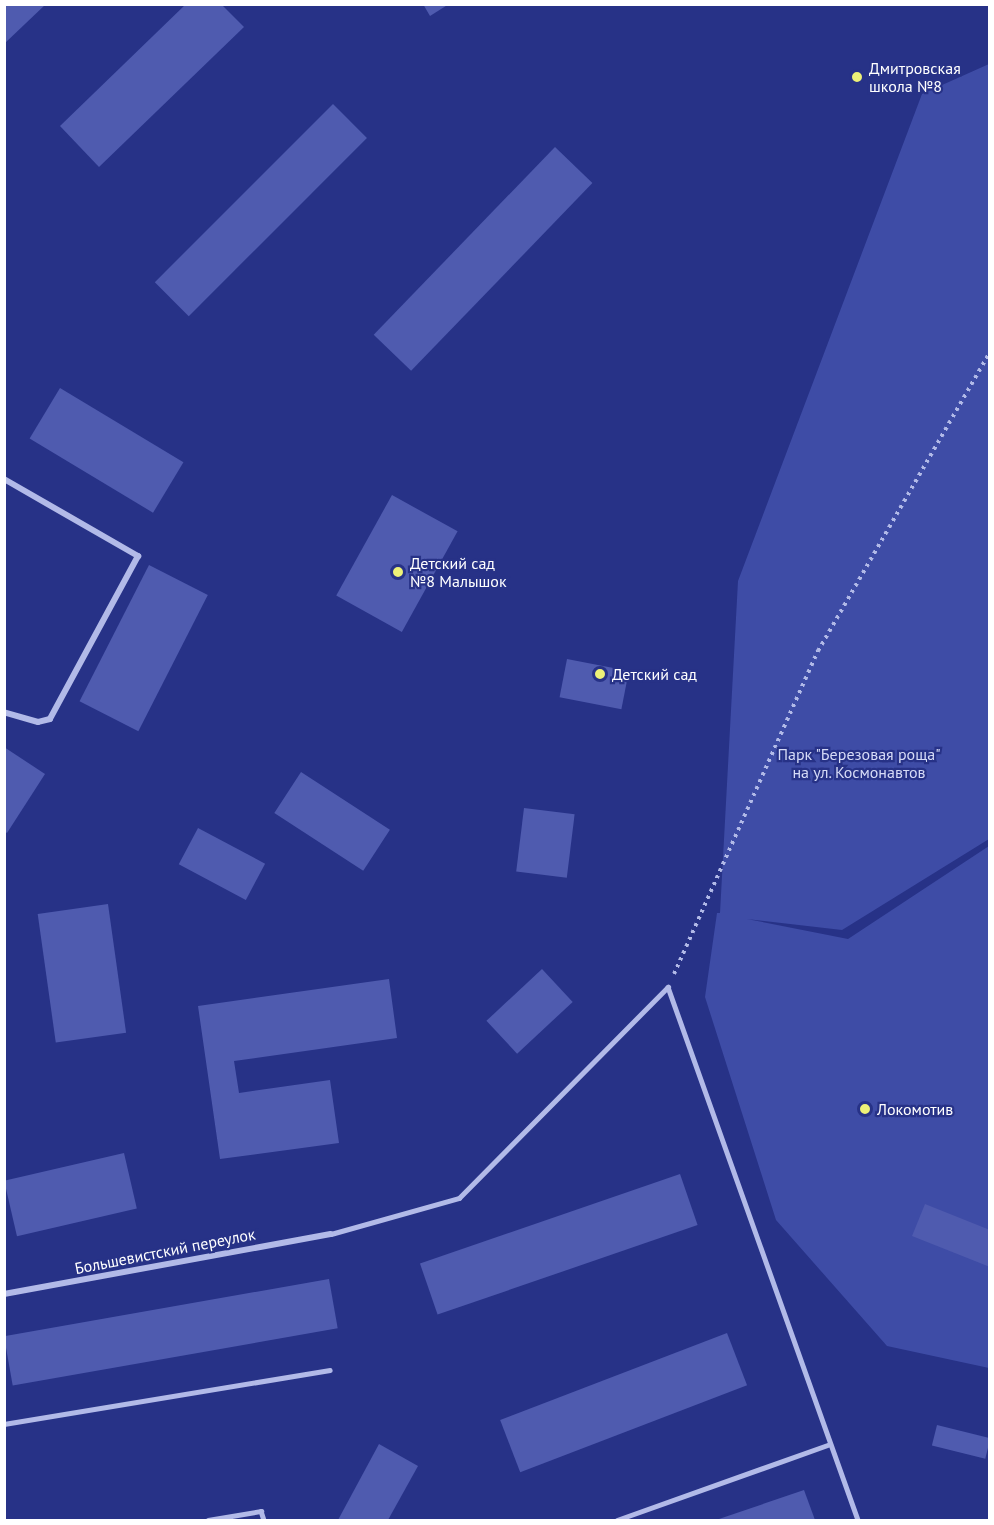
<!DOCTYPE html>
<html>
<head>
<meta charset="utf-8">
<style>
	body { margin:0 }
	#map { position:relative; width:994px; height:1525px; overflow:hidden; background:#273287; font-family:"PT Sans",sans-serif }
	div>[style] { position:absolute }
	.green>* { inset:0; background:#3e4ca6 }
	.building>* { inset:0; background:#4f5baf; transform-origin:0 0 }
	.path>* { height:4px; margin-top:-2px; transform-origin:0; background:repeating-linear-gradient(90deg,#b2bae8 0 3px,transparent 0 7.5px) }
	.service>* { height:4.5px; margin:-2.25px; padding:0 2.25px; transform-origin:2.25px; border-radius:2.25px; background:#b2bae8 }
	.minor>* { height:6px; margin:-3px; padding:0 3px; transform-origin:3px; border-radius:3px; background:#b2bae8 }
	.dots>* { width:16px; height:16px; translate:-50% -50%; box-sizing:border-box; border:3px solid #273287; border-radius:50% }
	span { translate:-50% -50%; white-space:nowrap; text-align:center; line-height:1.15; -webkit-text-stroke:4.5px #273287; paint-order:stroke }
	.poi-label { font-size:16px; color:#fff }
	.left { translate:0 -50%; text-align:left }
	.park-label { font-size:16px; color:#d6dbf7 }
	.street-label { font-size:16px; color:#fff }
	.frame { position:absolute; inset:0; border:6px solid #fff; pointer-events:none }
</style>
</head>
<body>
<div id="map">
	<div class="green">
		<i style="clip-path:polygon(989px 64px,989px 839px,842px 930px,747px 919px,848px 939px,989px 846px,989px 1368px,887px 1346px,776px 1220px,705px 997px,717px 913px,720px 913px,738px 581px,922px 94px)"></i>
	</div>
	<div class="building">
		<i style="clip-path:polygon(4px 4px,46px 4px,4px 44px)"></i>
		<i style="clip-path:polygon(423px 4px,449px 4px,430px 16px)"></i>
		<i style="clip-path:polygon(185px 5px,222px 5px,244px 27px,99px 167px,60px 126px)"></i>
		<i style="left:333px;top:104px;width:48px;height:252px;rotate:45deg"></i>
		<i style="left:555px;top:147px;width:52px;height:261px;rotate:44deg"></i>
		<i style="left:60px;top:388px;width:144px;height:59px;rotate:31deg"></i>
		<i style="left:392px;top:495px;width:75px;height:115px;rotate:29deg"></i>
		<i style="left:149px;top:565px;width:66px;height:153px;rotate:27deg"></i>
		<i style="left:567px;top:659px;width:63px;height:39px;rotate:11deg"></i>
		<i style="clip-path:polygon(4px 747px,45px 774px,7px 833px,4px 831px)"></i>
		<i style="left:301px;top:772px;width:106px;height:49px;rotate:33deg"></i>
		<i style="left:524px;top:808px;width:51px;height:64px;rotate:7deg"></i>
		<i style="left:198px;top:828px;width:76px;height:41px;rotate:28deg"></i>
		<i style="left:108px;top:904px;width:130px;height:71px;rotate:82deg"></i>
		<i style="left:542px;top:969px;width:45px;height:76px;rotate:47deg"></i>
		<i style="clip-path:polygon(389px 979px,397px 1038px,234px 1061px,239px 1093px,330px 1080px,339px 1143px,220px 1159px,198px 1006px)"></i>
		<i style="left:124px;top:1153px;width:57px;height:123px;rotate:77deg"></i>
		<i style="left:680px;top:1174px;width:54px;height:275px;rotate:71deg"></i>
		<i style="clip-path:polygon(925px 1204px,990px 1230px,990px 1267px,912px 1236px)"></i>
		<i style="left:329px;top:1279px;width:50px;height:330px;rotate:80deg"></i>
		<i style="left:727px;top:1333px;width:56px;height:243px;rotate:69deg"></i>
		<i style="left:937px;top:1425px;width:55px;height:21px;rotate:14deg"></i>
		<i style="clip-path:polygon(379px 1444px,418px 1466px,388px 1520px,338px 1520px)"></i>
		<i style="clip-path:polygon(804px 1490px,815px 1520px,716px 1520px)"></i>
	</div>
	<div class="path">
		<i style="left:674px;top:974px;width:354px;rotate:-66deg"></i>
		<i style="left:818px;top:651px;width:345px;rotate:-60.1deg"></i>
	</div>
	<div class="service">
		<i style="left:331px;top:1234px;width:133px;rotate:-15.7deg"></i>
		<i style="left:459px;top:1198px;width:297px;rotate:-45.3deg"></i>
		<i style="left:668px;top:987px;width:566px;rotate:70.38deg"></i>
		<i style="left:4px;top:1424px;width:330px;rotate:-9.4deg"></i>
		<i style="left:208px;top:1520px;width:54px;rotate:-9.6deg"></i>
		<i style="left:261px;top:1511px;width:9px;rotate:72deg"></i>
		<i style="left:617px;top:1520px;width:226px;rotate:-19.6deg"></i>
	</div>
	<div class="minor">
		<i style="left:4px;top:479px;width:155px;rotate:29.9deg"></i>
		<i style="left:138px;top:556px;width:185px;rotate:118.4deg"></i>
		<i style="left:50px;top:719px;width:12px;rotate:166deg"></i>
		<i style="left:38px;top:722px;width:35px;rotate:-164deg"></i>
		<i style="left:4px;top:1294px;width:332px;rotate:-10.4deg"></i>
	</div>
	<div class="dots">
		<i style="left:857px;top:77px;background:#edf178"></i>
		<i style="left:398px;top:572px;background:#edf178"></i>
		<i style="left:600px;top:674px;background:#edf178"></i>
		<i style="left:865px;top:1109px;background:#edf178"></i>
	</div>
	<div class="poi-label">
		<span class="left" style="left:869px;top:77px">Дмитровская<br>школа №8</span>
		<span class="left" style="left:410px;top:572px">Детский сад<br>№8 Малышок</span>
		<span class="left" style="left:612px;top:674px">Детский сад</span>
		<span class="left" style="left:877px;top:1109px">Локомотив</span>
	</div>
	<div class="park-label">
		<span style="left:859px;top:763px">Парк "Березовая роща"<br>на ул. Космонавтов</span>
	</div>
	<div class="street-label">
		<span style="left:165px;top:1251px;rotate:-11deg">Большевистский переулок</span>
	</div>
	<div class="frame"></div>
</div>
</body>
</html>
